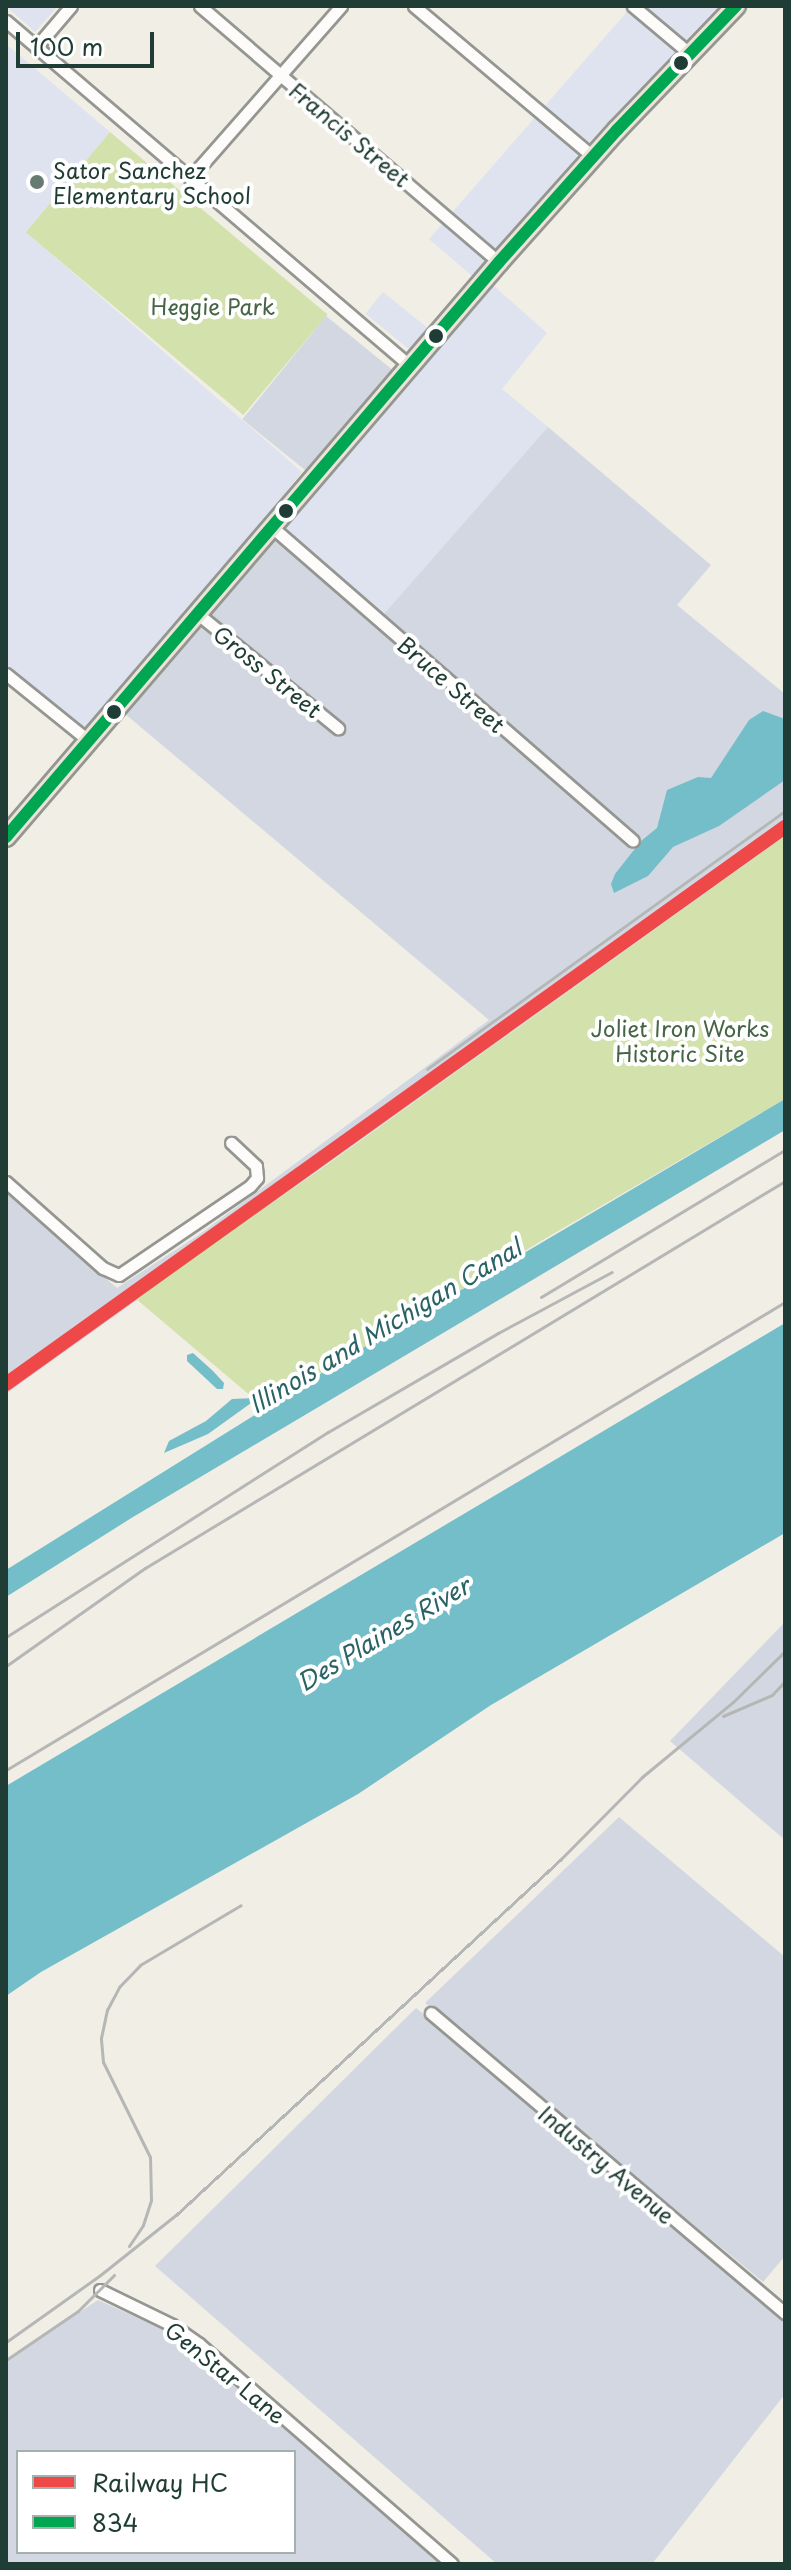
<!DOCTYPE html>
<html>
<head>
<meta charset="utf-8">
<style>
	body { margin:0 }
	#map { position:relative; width:791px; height:2570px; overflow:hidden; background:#f1eee5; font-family:"Playpen Sans",sans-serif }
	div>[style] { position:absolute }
	.built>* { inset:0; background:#dfe3f0; transform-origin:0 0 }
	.industrial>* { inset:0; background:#d3d7e1; transform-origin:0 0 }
	.green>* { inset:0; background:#d3e1ac; transform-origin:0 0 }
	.water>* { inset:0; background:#74beca }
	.roads { filter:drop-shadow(2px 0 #949791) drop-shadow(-2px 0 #949791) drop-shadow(0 2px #949791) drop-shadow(0 -2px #949791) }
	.street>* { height:11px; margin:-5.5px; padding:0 5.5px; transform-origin:5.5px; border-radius:5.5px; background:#fdfcfb }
	.primary>* { height:18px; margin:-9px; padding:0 9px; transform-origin:9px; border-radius:9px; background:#ece4d9 }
	.rail>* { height:3px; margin:-1.5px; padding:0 1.5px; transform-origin:1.5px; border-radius:1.5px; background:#b4b7b5 }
	.bus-1>* { height:12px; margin:-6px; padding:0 6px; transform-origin:6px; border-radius:6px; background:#00a651 }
	.rail-1>* { height:14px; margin:-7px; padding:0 7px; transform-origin:7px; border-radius:7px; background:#ee4848 }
	.dots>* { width:22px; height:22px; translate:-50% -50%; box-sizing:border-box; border:4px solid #fff; border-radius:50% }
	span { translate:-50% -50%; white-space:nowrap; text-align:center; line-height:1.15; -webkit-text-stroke:8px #fff; paint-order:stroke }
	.street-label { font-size:22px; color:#1f3d34 }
	.poi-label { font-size:22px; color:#1f3d34 }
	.left { translate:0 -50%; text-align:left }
	.park-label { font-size:22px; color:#466446 }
	.water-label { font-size:24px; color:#2a6364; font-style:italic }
	.frame { position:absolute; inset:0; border:8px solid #1f3d34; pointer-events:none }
	.legend { position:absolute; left:16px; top:2450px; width:280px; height:104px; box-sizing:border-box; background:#fff; border:2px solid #a5b1ae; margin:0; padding:10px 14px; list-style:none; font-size:24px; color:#1f3d34 }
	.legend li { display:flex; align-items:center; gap:16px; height:40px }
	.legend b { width:40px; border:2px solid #a5b1ae }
	.scale { position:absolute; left:16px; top:32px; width:138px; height:36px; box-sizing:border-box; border:4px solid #1f3d34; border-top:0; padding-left:10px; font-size:24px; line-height:28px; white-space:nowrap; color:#1f3d34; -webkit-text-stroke:6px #fff; paint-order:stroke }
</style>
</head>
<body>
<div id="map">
	<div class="built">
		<i style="clip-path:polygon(6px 6px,58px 6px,35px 32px)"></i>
		<i style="clip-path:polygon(632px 6px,719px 6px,592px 139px,472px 276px,429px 239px)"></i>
		<i style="clip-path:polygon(6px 44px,110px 132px,26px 232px,302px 472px,89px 736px,6px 670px)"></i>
		<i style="clip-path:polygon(494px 286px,547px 333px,502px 389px,548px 427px,377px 623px,280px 534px)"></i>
		<i style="left:383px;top:292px;width:57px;height:28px;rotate:39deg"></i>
	</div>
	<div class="industrial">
		<i style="left:326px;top:316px;width:85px;height:133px;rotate:39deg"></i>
		<i style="clip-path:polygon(548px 427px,711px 565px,677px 605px,785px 694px,785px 836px,6px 1394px,6px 1193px,117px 1288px,200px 1234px,489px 1020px,124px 713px,280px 534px,377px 622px)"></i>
		<i style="clip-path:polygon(785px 1622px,785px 1840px,670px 1741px)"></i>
		<i style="clip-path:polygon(619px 1817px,785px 1957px,785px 2256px,763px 2282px,425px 2003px)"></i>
		<i style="clip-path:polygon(416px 2008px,785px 2312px,785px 2394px,652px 2564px,497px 2564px,155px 2266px)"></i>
		<i style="clip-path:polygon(evenodd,98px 2300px,174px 2334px,441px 2564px,6px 2564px,6px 2361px,98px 2300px,294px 2452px,294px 2552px,18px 2552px,18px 2452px,294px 2452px)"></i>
	</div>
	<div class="green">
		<i style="left:110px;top:132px;width:284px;height:131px;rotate:40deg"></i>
		<i style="clip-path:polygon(785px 836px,785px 1099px,541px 1241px,266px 1409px,135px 1298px,328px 1164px)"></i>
	</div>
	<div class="water">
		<i style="clip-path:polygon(763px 711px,785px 719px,785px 780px,719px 826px,673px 847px,648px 876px,614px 893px,611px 884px,615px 874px,641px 841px,657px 828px,667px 790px,698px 777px,711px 778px,749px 720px)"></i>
		<i style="clip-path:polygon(785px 1099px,785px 1130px,133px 1517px,6px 1597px,6px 1570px,351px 1355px)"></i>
		<i style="clip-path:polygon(785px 1323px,785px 1533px,491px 1705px,358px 1794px,41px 1972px,6px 1996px,6px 1786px)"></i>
		<i style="clip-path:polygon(193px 1353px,213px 1371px,224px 1383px,223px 1389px,217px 1389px,187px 1361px,187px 1355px)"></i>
		<i style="clip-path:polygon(258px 1398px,208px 1434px,164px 1453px,169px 1441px,206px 1421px,232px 1399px)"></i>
	</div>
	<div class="roads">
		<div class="street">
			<i style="left:200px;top:6px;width:394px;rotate:40.6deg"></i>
			<i style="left:414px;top:6px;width:233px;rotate:40.1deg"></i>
			<i style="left:633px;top:6px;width:73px;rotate:40deg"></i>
			<i style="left:6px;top:21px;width:530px;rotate:40.48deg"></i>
			<i style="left:36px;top:47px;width:54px;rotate:-49.5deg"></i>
			<i style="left:190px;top:178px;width:229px;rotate:-48.7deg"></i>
			<i style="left:272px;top:527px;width:478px;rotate:41deg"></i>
			<i style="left:198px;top:614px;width:181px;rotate:39.2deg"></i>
			<i style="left:6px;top:674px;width:107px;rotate:38.9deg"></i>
			<i style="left:6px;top:1182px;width:130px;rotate:41.6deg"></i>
			<i style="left:103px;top:1268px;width:17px;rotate:24deg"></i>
			<i style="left:119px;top:1275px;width:158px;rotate:-34.2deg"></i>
			<i style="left:250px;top:1186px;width:11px;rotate:-49deg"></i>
			<i style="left:257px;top:1178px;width:12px;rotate:-95deg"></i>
			<i style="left:256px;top:1166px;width:34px;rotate:-137deg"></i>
			<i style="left:431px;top:2013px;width:464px;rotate:40.3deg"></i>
			<i style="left:100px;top:2290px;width:80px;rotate:25.9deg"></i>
			<i style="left:172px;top:2325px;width:33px;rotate:35deg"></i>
			<i style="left:199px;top:2344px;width:335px;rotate:41deg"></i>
		</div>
		<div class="primary">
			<i style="left:6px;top:837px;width:757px;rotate:-49.39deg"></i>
			<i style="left:499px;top:262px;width:177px;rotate:-48.2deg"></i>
			<i style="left:617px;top:130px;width:172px;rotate:-46.2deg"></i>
		</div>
	</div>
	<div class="rail">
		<i style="left:427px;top:1069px;width:441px;rotate:-35.8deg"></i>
		<i style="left:541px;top:1297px;width:285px;rotate:-31.1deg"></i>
		<i style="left:6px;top:1637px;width:382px;rotate:-32.5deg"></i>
		<i style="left:328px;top:1432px;width:197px;rotate:-30.2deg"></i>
		<i style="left:498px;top:1333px;width:129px;rotate:-28.2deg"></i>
		<i style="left:6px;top:1666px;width:170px;rotate:-35.2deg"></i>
		<i style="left:145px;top:1568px;width:748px;rotate:-31.16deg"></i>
		<i style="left:723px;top:1716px;width:53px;rotate:-23.2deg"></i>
		<i style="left:772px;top:1695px;width:19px;rotate:-47deg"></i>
		<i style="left:6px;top:1770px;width:909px;rotate:-31deg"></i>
		<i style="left:129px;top:2246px;width:25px;rotate:-56deg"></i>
		<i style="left:143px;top:2225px;width:26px;rotate:-72deg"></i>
		<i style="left:151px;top:2200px;width:43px;rotate:-91.3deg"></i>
		<i style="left:150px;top:2157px;width:106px;rotate:-116.3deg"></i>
		<i style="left:103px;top:2062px;width:24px;rotate:-95deg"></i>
		<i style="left:101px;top:2038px;width:29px;rotate:-78deg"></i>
		<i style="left:107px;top:2010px;width:27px;rotate:-62deg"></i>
		<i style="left:120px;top:1986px;width:29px;rotate:-46deg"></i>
		<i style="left:140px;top:1965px;width:117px;rotate:-30.7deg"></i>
		<i style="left:6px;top:2342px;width:114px;rotate:-35.4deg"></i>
		<i style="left:99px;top:2276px;width:100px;rotate:-38.5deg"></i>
		<i style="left:177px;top:2214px;width:522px;rotate:-42.75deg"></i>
		<i style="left:560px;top:1860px;width:117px;rotate:-45.3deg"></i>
		<i style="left:642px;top:1777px;width:118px;rotate:-39.5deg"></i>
		<i style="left:733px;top:1702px;width:73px;rotate:-44.4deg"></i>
		<i style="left:6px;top:2360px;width:87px;rotate:-34.2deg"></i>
		<i style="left:78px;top:2311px;width:51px;rotate:-45deg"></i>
	</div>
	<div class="bus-1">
		<i style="left:6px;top:837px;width:757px;rotate:-49.39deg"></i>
		<i style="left:499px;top:262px;width:177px;rotate:-48.2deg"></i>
		<i style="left:617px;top:130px;width:172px;rotate:-46.2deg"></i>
	</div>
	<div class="rail-1">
		<i style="left:6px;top:1384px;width:958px;rotate:-35.57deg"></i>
	</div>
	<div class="dots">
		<i style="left:681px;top:63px;background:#1f3d34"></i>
		<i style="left:37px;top:182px;background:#687b72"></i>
		<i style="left:436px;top:336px;background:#1f3d34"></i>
		<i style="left:286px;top:511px;background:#1f3d34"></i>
		<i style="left:114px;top:712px;background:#1f3d34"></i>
	</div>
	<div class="street-label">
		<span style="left:350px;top:134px;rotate:40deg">Francis Street</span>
		<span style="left:268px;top:671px;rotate:39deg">Gross Street</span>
		<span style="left:452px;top:684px;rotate:41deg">Bruce Street</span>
		<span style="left:607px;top:2164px;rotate:40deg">Industry Avenue</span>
		<span style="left:226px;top:2372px;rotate:39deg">GenStar Lane</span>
	</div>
	<div class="poi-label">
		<span class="left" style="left:53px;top:182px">Sator Sanchez<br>Elementary School</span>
	</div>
	<div class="park-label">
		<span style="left:213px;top:306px">Heggie Park</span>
		<span style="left:680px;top:1040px">Joliet Iron Works<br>Historic Site</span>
	</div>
	<div class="water-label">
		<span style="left:385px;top:1326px;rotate:-31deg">Illinois and Michigan Canal</span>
		<span style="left:383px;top:1634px;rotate:-31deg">Des Plaines River</span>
	</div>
	<div class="frame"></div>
	<ul class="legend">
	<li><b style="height:10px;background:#ee4848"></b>Railway HC</li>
	<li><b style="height:10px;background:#00a651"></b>834</li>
	</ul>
	<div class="scale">100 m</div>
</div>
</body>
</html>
